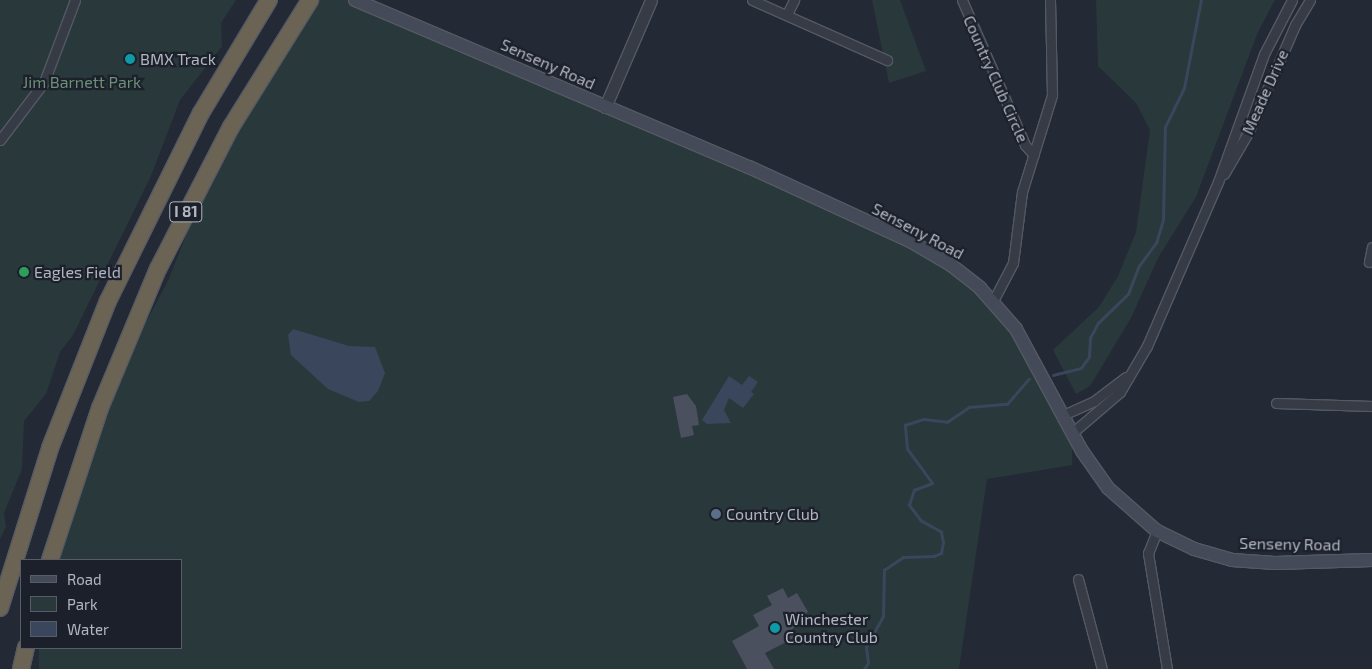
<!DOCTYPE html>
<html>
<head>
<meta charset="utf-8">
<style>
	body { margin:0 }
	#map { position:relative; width:1372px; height:669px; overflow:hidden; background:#232935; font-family:"Exo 2",sans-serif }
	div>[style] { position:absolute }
	.green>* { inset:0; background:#29383a }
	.water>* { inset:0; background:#3a465c }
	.stream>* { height:2.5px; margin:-1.25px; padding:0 1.25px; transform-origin:1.25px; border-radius:1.25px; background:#3a465c }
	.building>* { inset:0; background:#4a505e }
	.roads { filter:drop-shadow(1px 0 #545963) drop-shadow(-1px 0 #545963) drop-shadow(0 1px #545963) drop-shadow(0 -1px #545963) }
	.minor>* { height:9px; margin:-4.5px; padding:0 4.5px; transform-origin:4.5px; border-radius:4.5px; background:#363b46 }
	.tertiary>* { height:11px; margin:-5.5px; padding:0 5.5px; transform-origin:5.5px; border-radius:5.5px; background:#363b46 }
	.secondary>* { height:12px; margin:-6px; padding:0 6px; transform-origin:6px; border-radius:6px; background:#454a58 }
	.motorway>* { height:16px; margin:-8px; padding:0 8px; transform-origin:8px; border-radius:8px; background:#6b6454 }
	.dots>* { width:14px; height:14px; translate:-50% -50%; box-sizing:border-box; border:2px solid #1c202a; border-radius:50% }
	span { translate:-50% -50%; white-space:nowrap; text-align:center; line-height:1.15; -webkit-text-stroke:4.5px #1c202a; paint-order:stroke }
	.shield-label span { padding:1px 4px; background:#1c202a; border:1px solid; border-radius:4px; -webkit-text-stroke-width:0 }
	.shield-label { font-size:15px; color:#b1b6c2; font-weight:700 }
	.poi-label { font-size:16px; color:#b1b6c2 }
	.left { translate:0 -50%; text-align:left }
	.street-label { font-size:16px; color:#b1b6c2 }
	.park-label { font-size:16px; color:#6b8f77 }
	.legend { position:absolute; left:20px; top:559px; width:162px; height:90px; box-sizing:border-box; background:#1c202a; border:1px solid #585c67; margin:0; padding:6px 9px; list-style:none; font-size:15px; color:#b1b6c2 }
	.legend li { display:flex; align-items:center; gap:10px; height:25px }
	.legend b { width:25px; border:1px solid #585c67 }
</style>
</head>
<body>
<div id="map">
	<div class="green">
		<i style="clip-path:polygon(0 0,236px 0,221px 23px,222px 46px,180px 100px,151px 176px,73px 335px,60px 352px,46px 394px,24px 421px,22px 469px,4px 513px,6px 527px,0 539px)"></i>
		<i style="clip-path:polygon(310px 0,355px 0,935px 255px,1016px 329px,1072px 433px,1072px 465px,987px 479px,959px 669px,39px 669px,39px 648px,181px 648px,181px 560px,51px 560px,100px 408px,169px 279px,218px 152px)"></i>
		<i style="clip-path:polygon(872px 0,900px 0,926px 71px,889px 83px)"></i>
		<i style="clip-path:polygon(1096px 0,1275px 0,1258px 32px,1196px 197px,1158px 258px,1131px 318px,1090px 386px,1076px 394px,1053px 350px,1099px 307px,1118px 276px,1136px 232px,1150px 130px,1136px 103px,1098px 66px)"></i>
	</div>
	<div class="water">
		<i style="clip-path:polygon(293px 329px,349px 346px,375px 347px,385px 373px,378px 391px,369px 401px,359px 402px,328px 389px,291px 355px,288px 335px)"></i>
		<i style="clip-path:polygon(729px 376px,742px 385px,749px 376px,758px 382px,751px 392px,754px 394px,743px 408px,729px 398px,724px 410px,731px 423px,707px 424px,702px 420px)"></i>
	</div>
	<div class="stream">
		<i style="left:1053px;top:375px;width:29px;rotate:-14deg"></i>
		<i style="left:1081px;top:368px;width:14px;rotate:-54deg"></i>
		<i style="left:1089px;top:357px;width:19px;rotate:-87deg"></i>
		<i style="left:1090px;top:338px;width:17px;rotate:-62deg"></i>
		<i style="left:1098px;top:323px;width:42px;rotate:-44deg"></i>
		<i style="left:1128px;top:294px;width:30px;rotate:-69deg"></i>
		<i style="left:1139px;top:266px;width:29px;rotate:-54deg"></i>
		<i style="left:1156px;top:243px;width:24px;rotate:-73deg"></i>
		<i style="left:1163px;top:220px;width:93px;rotate:-88.8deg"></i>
		<i style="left:1165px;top:127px;width:43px;rotate:-64deg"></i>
		<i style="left:1184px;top:88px;width:90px;rotate:-79.1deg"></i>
		<i style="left:864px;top:669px;width:7px;rotate:-56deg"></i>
		<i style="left:868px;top:663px;width:16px;rotate:-97deg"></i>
		<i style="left:866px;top:647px;width:35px;rotate:-61deg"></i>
		<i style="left:883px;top:616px;width:46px;rotate:-88.8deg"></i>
		<i style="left:884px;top:570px;width:23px;rotate:-34deg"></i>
		<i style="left:903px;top:557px;width:31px;rotate:-2deg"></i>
		<i style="left:934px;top:556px;width:8px;rotate:-23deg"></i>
		<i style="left:941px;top:553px;width:10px;rotate:-79deg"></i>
		<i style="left:943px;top:543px;width:11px;rotate:-100deg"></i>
		<i style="left:941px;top:532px;width:23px;rotate:-151deg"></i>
		<i style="left:921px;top:521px;width:20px;rotate:-127deg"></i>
		<i style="left:909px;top:505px;width:16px;rotate:-72deg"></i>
		<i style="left:914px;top:490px;width:19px;rotate:-21deg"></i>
		<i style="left:932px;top:483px;width:42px;rotate:-126.3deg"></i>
		<i style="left:907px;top:449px;width:24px;rotate:-95deg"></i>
		<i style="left:905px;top:425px;width:20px;rotate:-18deg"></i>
		<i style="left:924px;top:419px;width:23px;rotate:7deg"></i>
		<i style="left:947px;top:422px;width:27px;rotate:-34deg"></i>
		<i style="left:969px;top:407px;width:38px;rotate:-5deg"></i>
		<i style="left:1007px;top:404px;width:33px;rotate:-49deg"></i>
	</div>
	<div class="building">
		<i style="clip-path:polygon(687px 394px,696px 406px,699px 425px,692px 426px,694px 435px,681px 438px,673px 397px)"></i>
		<i style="clip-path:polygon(783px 588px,788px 598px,797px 593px,808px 612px,798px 618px,801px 624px,792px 629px,796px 637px,765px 653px,774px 669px,747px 669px,732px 641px,759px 626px,753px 615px,772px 605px,767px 596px)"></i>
	</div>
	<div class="roads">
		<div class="minor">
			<i style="left:752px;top:0;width:148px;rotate:24deg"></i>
			<i style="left:962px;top:0;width:158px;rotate:66.5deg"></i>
			<i style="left:1025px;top:145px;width:13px;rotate:48deg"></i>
			<i style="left:787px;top:14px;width:16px;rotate:-63deg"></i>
			<i style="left:0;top:140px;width:73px;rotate:-52.8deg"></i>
			<i style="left:44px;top:82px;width:88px;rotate:-69.3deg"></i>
			<i style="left:1224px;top:174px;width:50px;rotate:-59.8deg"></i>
			<i style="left:1249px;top:131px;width:116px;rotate:-66.5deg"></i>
			<i style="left:1295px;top:25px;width:29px;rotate:-59deg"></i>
			<i style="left:1369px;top:262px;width:15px;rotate:-79deg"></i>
			<i style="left:993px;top:301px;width:43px;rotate:-62.2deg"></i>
			<i style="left:1013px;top:263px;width:72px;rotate:-82.8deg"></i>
			<i style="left:1022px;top:192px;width:102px;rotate:-72.8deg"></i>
			<i style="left:1052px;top:95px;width:95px;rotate:-91.2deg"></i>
			<i style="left:1276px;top:403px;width:96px;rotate:1.8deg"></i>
			<i style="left:1063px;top:415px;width:34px;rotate:-24deg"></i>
			<i style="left:1094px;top:401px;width:40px;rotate:-37deg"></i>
			<i style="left:1072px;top:433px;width:63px;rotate:-40.5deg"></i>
			<i style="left:1120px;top:392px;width:53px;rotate:-59.6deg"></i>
			<i style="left:1147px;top:346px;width:179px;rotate:-66.6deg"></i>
			<i style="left:1218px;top:182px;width:136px;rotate:-70.2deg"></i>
			<i style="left:1264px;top:54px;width:61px;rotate:-62.6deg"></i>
			<i style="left:1157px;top:531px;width:24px;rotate:112deg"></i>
			<i style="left:1148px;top:553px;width:118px;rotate:80.7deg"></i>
			<i style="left:1078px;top:579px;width:93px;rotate:75.1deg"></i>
		</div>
		<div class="tertiary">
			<i style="left:605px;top:107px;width:116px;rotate:-66.7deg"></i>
		</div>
		<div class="secondary">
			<i style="left:355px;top:0;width:428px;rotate:23deg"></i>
			<i style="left:749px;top:167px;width:179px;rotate:24.7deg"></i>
			<i style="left:912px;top:242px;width:45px;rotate:30.5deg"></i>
			<i style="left:951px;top:265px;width:37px;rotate:38deg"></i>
			<i style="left:980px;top:288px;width:55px;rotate:48.7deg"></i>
			<i style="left:1016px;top:329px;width:139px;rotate:61.6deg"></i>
			<i style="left:1082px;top:451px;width:45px;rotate:54.9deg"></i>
			<i style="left:1108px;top:488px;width:65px;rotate:41.3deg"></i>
			<i style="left:1157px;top:531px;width:41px;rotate:25.9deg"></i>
			<i style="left:1194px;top:549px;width:40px;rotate:16deg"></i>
			<i style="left:1232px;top:560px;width:43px;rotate:4deg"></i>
			<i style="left:1275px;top:563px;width:97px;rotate:-1.8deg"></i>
		</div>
		<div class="motorway">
			<i style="left:50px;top:560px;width:160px;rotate:-71.8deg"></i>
			<i style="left:100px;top:408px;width:151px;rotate:-67.4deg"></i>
			<i style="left:158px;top:269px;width:160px;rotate:-62.8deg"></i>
			<i style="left:231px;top:127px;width:150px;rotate:-58.1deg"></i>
			<i style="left:0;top:608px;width:168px;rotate:-72.6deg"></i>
			<i style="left:50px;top:448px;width:158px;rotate:-68.5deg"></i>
			<i style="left:108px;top:301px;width:210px;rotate:-63.7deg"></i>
			<i style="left:201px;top:113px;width:132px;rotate:-59deg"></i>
			<i style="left:21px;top:669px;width:22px;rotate:-77deg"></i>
		</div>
	</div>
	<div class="dots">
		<i style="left:130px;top:59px;background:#0f9aa8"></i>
		<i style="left:24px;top:272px;background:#2e9e5b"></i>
		<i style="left:716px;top:514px;background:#5c6f8a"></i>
		<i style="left:775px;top:628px;background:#0f9aa8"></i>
	</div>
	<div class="shield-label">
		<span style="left:186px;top:212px">I 81</span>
	</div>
	<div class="poi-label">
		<span class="left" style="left:140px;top:59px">BMX Track</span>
		<span class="left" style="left:34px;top:272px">Eagles Field</span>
		<span class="left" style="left:726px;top:514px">Country Club</span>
		<span class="left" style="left:785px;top:628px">Winchester<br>Country Club</span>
	</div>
	<div class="street-label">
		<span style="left:548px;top:64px;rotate:24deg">Senseny Road</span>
		<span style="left:996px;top:79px;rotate:66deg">Country Club Circle</span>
		<span style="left:1265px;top:92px;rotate:-66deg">Meade Drive</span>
		<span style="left:918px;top:231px;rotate:28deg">Senseny Road</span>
		<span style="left:1290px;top:544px;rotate:1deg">Senseny Road</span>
	</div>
	<div class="park-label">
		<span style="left:82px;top:82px">Jim Barnett Park</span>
	</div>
	<ul class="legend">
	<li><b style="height:6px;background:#454a58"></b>Road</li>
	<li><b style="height:14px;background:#29383a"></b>Park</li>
	<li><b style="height:14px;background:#3a465c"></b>Water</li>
	</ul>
</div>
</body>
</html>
